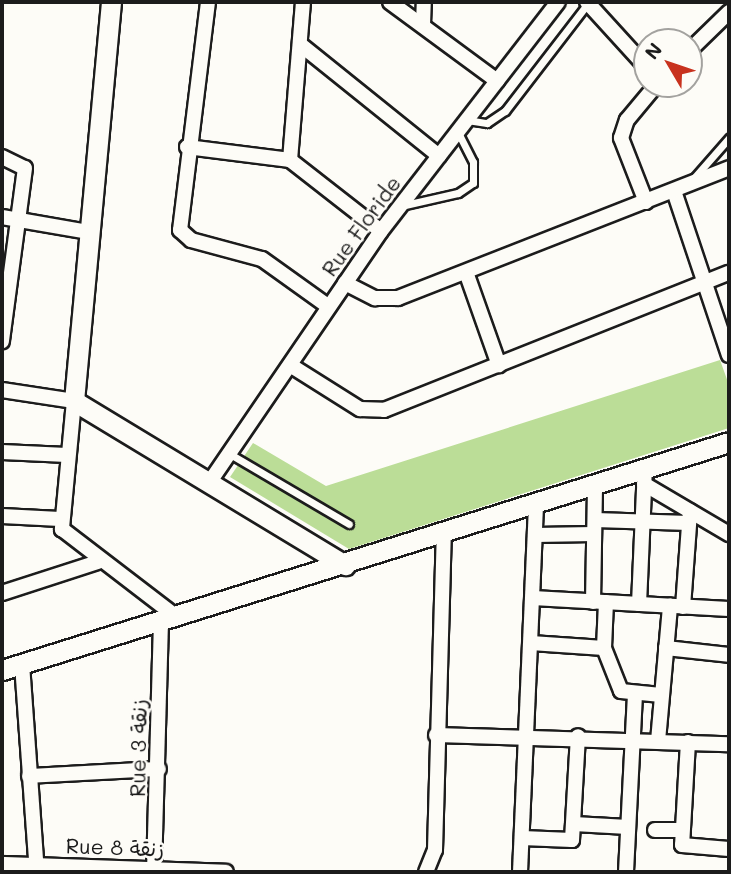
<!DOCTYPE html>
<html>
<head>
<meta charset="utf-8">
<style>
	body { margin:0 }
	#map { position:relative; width:731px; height:874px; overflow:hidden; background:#fdfcf7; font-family:Mali,"Playpen Sans Arabic",sans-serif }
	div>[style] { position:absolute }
	.green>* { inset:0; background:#bbdd97 }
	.roads { filter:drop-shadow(2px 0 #1c1c1c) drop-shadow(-2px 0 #1c1c1c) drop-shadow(0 2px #1c1c1c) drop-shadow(0 -2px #1c1c1c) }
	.lane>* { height:7px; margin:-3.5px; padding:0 3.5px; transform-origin:3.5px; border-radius:3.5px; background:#fdfcf7 }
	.street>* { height:14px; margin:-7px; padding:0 7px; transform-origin:7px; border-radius:7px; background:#fdfcf7 }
	.secondary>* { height:19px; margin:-9.5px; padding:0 9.5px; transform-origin:9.5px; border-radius:9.5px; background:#fdfcf7 }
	span { translate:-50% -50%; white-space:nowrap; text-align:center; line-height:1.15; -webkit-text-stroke:5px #fdfcf7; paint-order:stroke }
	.street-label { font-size:21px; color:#1c1c1c }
	.frame { position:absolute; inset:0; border:4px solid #1c1c1c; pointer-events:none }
	.north { position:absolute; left:633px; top:28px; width:70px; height:70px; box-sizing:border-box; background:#fdfcf7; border:2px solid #a3a29f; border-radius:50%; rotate:309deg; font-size:19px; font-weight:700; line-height:28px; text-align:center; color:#1c1c1c }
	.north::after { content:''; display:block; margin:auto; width:24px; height:32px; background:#c8321e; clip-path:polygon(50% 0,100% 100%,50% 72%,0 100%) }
</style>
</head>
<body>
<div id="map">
	<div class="green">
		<i style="clip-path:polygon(720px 360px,729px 385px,729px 428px,349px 549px,230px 477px,253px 443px,326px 486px)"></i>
	</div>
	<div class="roads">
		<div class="lane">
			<i style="left:467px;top:120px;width:20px;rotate:9deg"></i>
			<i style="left:487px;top:123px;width:22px;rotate:-34deg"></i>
			<i style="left:505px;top:111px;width:138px;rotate:-52.4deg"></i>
			<i style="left:693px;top:179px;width:55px;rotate:-48.7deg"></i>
			<i style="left:405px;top:205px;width:54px;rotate:-12.8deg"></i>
			<i style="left:458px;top:193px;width:18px;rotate:-34deg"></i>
			<i style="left:473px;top:183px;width:21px;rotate:-90deg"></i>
			<i style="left:473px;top:162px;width:34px;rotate:-117deg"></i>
			<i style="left:230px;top:454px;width:138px;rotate:30.5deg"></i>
		</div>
		<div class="street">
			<i style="left:208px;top:2px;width:230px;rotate:97deg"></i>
			<i style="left:180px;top:230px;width:15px;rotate:42deg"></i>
			<i style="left:191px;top:240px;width:73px;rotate:15deg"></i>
			<i style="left:262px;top:259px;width:82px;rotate:35.6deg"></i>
			<i style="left:390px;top:2px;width:133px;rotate:36.4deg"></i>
			<i style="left:587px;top:2px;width:89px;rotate:47.7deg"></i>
			<i style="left:423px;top:25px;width:23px;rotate:-88deg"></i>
			<i style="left:301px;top:45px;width:177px;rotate:38.8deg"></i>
			<i style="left:689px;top:51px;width:56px;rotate:-44.3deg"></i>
			<i style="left:187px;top:147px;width:104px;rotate:7.2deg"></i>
			<i style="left:290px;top:160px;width:115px;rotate:38deg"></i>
			<i style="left:2px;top:157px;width:25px;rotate:26deg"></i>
			<i style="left:25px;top:168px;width:175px;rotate:97.6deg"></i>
			<i style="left:290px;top:160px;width:159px;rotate:-85.3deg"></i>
			<i style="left:674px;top:191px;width:173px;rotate:71.5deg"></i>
			<i style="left:646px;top:202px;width:69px;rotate:-111.3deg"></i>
			<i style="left:621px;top:138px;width:19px;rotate:-72deg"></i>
			<i style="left:627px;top:120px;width:47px;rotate:-50.2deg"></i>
			<i style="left:2px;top:217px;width:87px;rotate:9.9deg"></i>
			<i style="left:466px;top:272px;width:99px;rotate:70.5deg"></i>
			<i style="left:345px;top:283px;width:34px;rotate:27deg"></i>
			<i style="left:375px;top:298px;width:23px"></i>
			<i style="left:398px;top:298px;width:356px;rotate:-21.4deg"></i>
			<i style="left:290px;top:365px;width:83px;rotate:32.2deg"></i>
			<i style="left:360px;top:409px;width:24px;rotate:2deg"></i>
			<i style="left:384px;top:410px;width:371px;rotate:-21.7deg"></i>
			<i style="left:2px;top:390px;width:73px;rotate:8.7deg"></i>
			<i style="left:74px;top:401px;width:129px;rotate:95.4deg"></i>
			<i style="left:62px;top:529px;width:146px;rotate:37.5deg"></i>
			<i style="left:2px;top:452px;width:65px;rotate:2.6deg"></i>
			<i style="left:209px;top:483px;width:305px;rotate:-55.7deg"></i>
			<i style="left:381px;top:231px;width:289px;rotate:-52.3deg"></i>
			<i style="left:644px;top:484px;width:99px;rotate:30.5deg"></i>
			<i style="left:2px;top:516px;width:58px;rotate:3deg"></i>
			<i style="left:595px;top:520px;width:94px;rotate:1.8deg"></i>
			<i style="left:535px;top:535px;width:59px;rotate:-1deg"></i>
			<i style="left:2px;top:593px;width:101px;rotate:-17.9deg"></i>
			<i style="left:533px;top:598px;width:196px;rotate:3.2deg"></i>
			<i style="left:593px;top:602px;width:119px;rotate:-89deg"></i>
			<i style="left:639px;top:604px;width:135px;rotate:-87.5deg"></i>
			<i style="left:683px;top:607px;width:96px;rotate:-85.8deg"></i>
			<i style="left:531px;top:643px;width:73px;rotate:3.9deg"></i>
			<i style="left:604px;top:648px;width:46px;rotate:-87.5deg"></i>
			<i style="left:604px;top:648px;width:46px;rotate:68.4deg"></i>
			<i style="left:621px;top:691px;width:40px;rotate:5.7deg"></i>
			<i style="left:666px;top:648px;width:63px;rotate:6.3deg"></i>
			<i style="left:22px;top:664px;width:209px;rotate:85.9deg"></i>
			<i style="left:436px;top:735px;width:293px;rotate:1.8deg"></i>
			<i style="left:658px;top:741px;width:136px;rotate:-84.9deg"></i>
			<i style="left:688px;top:742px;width:103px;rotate:93.3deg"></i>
			<i style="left:682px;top:845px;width:47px;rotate:4.9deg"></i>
			<i style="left:29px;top:776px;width:130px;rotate:-3.1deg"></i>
			<i style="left:574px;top:824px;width:54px;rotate:3.2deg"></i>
			<i style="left:655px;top:830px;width:26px"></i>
			<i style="left:522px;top:838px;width:50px;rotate:2.3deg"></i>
			<i style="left:572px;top:840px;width:104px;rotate:-86.7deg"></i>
			<i style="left:2px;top:864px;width:224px;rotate:2deg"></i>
			<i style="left:154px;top:872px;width:248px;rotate:-88.4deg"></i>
			<i style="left:426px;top:872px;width:24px;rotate:-68deg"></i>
			<i style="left:435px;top:850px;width:317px;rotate:-88.4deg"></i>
			<i style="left:520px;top:872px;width:370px;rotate:-87.5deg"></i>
			<i style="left:626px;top:872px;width:178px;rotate:-87.1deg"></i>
		</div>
		<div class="secondary">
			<i style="left:111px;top:2px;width:401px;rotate:95.3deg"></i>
			<i style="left:74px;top:401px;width:317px;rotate:31.2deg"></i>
			<i style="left:2px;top:670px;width:762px;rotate:-17.41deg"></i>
		</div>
	</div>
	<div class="street-label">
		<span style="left:361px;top:226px;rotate:-54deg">Rue Floride</span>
		<span style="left:138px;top:748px;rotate:-89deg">Rue 3 زنقة</span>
		<span style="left:115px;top:847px;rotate:2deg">Rue 8 زنقة</span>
	</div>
	<div class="frame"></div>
	<div class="north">N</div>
</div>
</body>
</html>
